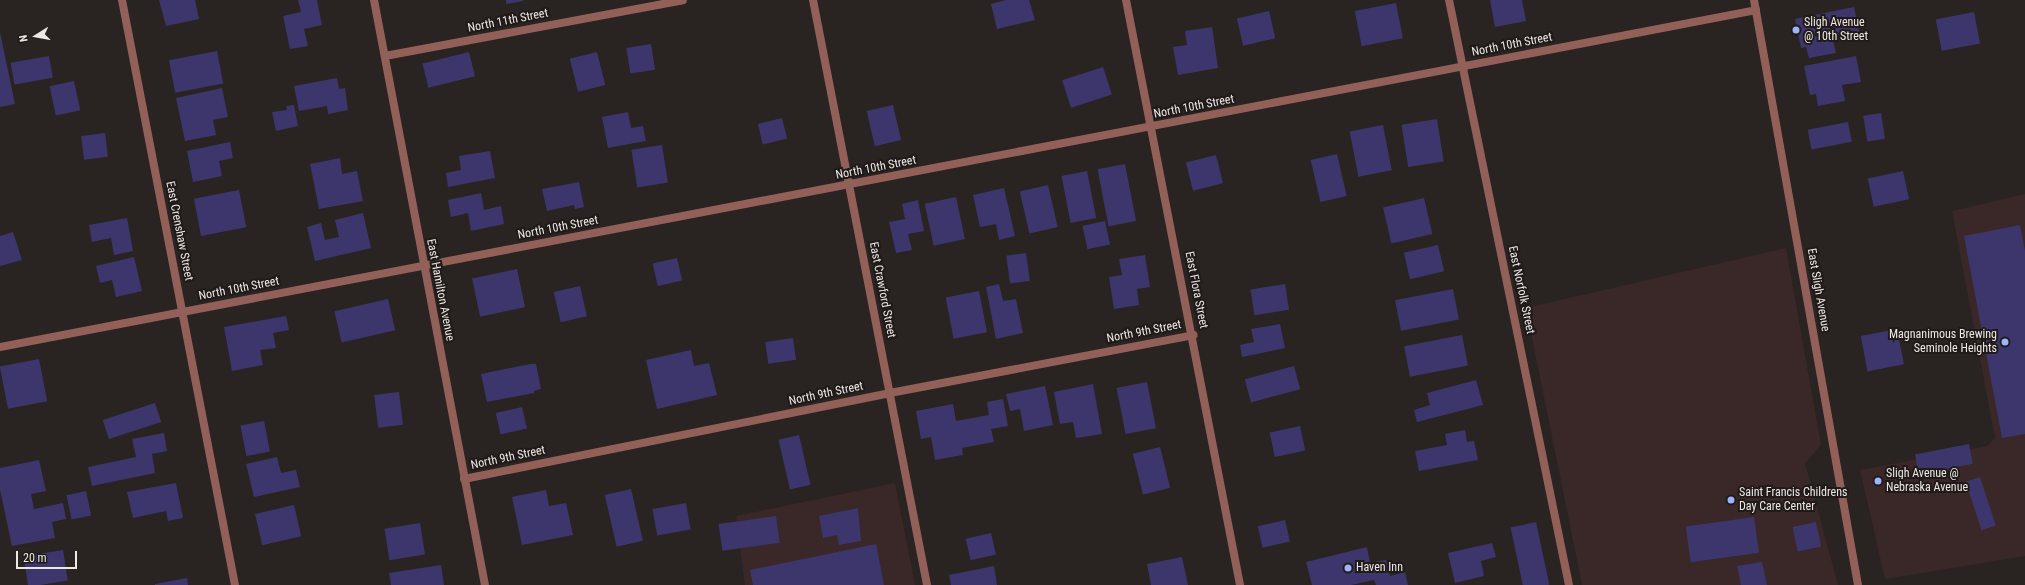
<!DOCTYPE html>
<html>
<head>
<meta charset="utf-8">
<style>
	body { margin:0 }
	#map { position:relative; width:2025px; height:585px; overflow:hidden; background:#292421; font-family:"Roboto Condensed",sans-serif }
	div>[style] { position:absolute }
	.commercial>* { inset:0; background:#3a2727 }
	.building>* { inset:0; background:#3c366c; transform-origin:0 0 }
	.minor>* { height:8px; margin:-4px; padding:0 4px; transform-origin:4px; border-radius:4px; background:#926058 }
	.tertiary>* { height:8px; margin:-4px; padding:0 4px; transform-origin:4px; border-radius:4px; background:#926058 }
	.dots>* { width:11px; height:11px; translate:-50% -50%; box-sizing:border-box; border:2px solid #201b18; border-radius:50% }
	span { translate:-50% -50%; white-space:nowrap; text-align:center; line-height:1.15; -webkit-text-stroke:4px #201b18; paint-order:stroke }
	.street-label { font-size:12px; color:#ece8e6 }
	.poi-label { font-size:12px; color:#ece8e6 }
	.left { translate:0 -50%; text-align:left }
	.right { translate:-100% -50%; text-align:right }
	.north { position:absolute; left:16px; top:16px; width:40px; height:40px; -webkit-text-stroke:3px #201b18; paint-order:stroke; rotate:259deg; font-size:11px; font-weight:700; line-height:16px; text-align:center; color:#ece8e6 }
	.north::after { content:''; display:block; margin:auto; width:14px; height:18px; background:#ece8e6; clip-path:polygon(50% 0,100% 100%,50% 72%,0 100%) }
	.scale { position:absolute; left:16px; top:551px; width:61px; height:18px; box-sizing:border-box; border:2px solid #ece8e6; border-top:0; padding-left:5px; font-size:12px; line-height:14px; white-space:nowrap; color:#ece8e6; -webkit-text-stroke:3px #201b18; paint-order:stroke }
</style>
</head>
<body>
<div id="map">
	<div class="commercial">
		<i style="clip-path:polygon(2025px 194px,2025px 556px,1885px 579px,1860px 470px,1987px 446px,1995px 438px,1952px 211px)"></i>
		<i style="clip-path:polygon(1786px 248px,1821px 445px,1805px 463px,1838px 585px,1582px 585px,1526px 308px)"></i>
		<i style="clip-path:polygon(895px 483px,915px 585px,745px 585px,736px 516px)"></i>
	</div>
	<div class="building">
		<i style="clip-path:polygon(159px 0,195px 0,199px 19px,166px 26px)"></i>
		<i style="clip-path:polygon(298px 0,317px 0,322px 25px,304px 29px,308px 46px,290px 49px,283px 16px,301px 12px)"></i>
		<i style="clip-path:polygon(506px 0,523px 0,523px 1px,506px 4px)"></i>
		<i style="clip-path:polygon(1006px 0,1029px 0,1035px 20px,997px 29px,991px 4px)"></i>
		<i style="clip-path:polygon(1490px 0,1522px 0,1526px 21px,1495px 27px)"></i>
		<i style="left:1396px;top:3px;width:36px;height:42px;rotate:79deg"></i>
		<i style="clip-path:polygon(1854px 7px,1860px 36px,1833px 41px,1836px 53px,1809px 58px,1806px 47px,1801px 48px,1795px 19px)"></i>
		<i style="left:1269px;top:11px;width:28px;height:33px;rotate:77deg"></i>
		<i style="left:1974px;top:12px;width:32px;height:39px;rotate:79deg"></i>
		<i style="clip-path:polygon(1212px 27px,1218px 68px,1178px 75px,1173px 47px,1187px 45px,1185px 31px)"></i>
		<i style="clip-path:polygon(0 32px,15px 104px,0 107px)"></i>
		<i style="left:651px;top:44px;width:26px;height:25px;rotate:81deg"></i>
		<i style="left:217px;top:51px;width:33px;height:49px;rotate:79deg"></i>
		<i style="left:469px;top:52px;width:25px;height:48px;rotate:76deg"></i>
		<i style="left:597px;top:52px;width:34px;height:28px;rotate:76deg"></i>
		<i style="left:49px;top:56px;width:22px;height:39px;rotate:80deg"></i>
		<i style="clip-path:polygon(1856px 56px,1861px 82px,1842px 85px,1845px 101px,1818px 106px,1816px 94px,1810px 95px,1804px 66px)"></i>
		<i style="left:1103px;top:67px;width:29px;height:43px;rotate:72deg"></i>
		<i style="clip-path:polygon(337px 78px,339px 89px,345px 88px,348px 110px,328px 114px,327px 106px,299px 111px,294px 86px)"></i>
		<i style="left:74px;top:81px;width:30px;height:25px;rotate:78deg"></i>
		<i style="clip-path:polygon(222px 88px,228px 117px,213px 120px,216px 135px,185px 141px,176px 98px)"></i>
		<i style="clip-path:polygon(294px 105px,298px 126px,276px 131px,272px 112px,287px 110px,286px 106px)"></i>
		<i style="left:893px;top:105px;width:36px;height:27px;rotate:77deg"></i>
		<i style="clip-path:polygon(628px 112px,631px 128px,643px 126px,646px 141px,608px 148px,602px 117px)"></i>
		<i style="left:1881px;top:113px;width:26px;height:18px;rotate:81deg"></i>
		<i style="left:782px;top:118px;width:21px;height:25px;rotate:76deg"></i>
		<i style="left:1437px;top:119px;width:43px;height:36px;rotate:81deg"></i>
		<i style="left:1848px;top:122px;width:20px;height:41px;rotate:79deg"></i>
		<i style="left:1383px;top:125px;width:46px;height:34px;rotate:79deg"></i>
		<i style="left:105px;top:133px;width:24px;height:24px;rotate:83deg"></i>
		<i style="clip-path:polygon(230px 142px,233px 158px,219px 161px,222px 176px,193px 182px,187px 151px)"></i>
		<i style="left:662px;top:145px;width:38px;height:31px;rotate:81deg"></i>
		<i style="clip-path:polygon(490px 151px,495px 178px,448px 187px,446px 173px,461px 170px,459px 156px)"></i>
		<i style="left:1337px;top:154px;width:43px;height:27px;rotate:77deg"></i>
		<i style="left:1216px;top:155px;width:29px;height:31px;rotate:76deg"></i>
		<i style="clip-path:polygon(340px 158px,342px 174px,357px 171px,363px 201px,319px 209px,310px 164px)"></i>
		<i style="left:1125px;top:164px;width:58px;height:28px;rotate:79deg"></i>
		<i style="left:1087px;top:171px;width:48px;height:26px;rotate:79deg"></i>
		<i style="left:1903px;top:171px;width:29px;height:36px;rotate:78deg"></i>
		<i style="clip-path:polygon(579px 182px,584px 207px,575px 209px,574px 205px,547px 211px,542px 189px)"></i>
		<i style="left:1048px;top:185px;width:43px;height:29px;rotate:77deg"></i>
		<i style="clip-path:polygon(1004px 188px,1015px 236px,999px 240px,996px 224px,980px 227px,973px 195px)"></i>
		<i style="left:239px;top:190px;width:38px;height:46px;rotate:79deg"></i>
		<i style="clip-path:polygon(481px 193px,484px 210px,501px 206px,504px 224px,471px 231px,468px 213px,451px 217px,448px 200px)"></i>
		<i style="left:956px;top:197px;width:43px;height:32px;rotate:78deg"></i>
		<i style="left:1424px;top:198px;width:37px;height:42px;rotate:77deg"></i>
		<i style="clip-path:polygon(918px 200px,924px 231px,908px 234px,912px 250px,896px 253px,889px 222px,905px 219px,902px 204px)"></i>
		<i style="clip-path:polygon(363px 213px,371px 248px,315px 261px,307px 227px,321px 223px,325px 240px,339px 237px,335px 220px)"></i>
		<i style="clip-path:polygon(127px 218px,133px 251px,114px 255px,111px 238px,92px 242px,89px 225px)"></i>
		<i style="left:1105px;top:221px;width:24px;height:23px;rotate:78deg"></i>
		<i style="clip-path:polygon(2020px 225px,2025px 251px,2025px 434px,2002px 438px,1964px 236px)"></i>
		<i style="clip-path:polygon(13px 232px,22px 260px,0 266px,0 236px)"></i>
		<i style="left:1438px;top:245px;width:27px;height:35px;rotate:77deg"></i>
		<i style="left:1026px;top:253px;width:28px;height:20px;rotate:82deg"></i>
		<i style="clip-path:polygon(1145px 255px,1150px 287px,1137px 289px,1139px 305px,1114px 309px,1109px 277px,1122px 275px,1119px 259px)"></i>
		<i style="clip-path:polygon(134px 257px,142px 291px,116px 297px,112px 280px,100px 283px,96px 266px)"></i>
		<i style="left:677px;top:258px;width:23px;height:25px;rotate:77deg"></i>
		<i style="left:517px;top:269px;width:39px;height:46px;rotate:78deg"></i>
		<i style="clip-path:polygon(999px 284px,1003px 301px,1016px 299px,1023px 333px,996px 339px,986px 287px)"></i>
		<i style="left:1285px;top:284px;width:26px;height:35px;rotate:81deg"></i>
		<i style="left:580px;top:286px;width:31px;height:27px;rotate:77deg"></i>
		<i style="left:1453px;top:289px;width:31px;height:59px;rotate:79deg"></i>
		<i style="left:979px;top:291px;width:42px;height:34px;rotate:79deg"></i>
		<i style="left:388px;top:299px;width:32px;height:55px;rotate:77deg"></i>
		<i style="clip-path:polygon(286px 316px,289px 330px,273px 333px,276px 348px,260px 350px,263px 365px,232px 371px,224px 327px)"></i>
		<i style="clip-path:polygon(1280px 324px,1285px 348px,1242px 357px,1240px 345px,1254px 342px,1251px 329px)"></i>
		<i style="left:1897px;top:329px;width:36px;height:37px;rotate:79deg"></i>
		<i style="left:1462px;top:335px;width:31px;height:59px;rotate:79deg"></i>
		<i style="left:793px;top:338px;width:22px;height:28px;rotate:82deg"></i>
		<i style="clip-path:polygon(691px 350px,694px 366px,709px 363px,717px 395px,657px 409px,646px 360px)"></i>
		<i style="left:39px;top:359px;width:43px;height:40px;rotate:79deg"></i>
		<i style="clip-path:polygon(530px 364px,536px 364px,541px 389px,534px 391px,534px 393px,487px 402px,481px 374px)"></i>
		<i style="left:1294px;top:366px;width:24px;height:51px;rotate:75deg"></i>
		<i style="clip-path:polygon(1476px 380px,1483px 405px,1417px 422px,1414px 410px,1430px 405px,1427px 393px)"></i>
		<i style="left:1147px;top:382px;width:47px;height:31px;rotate:79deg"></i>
		<i style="clip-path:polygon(1093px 384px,1102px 434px,1076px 438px,1073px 422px,1060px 424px,1054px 392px)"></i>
		<i style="clip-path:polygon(1045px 386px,1053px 425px,1024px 431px,1020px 409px,1010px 411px,1006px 394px)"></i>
		<i style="left:399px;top:392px;width:33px;height:25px;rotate:83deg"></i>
		<i style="clip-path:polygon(1003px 399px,1008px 426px,991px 429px,994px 442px,962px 448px,963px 455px,935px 460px,931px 437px,921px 439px,916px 411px,953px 404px,956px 421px,989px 415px,987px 402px)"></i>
		<i style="left:155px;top:403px;width:20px;height:55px;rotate:72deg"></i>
		<i style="left:522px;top:407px;width:22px;height:27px;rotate:77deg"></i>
		<i style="left:264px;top:421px;width:31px;height:24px;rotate:79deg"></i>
		<i style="left:1300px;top:426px;width:25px;height:31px;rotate:78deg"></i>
		<i style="clip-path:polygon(1465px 430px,1467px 442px,1474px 441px,1478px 460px,1419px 471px,1415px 451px,1447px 445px,1445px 434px)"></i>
		<i style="clip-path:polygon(164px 433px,167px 451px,152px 454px,155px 473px,92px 486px,88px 467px,136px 457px,132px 439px)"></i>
		<i style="left:799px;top:435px;width:51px;height:21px;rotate:77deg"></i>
		<i style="left:1969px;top:444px;width:20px;height:55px;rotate:79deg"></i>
		<i style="left:1160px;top:447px;width:42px;height:28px;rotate:76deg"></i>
		<i style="clip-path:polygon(277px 457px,281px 473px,296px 470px,300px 487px,254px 497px,246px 464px)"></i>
		<i style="clip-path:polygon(39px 460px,46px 491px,31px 494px,34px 509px,63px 503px,66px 519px,52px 522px,55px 538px,12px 546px,0 490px,0 468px)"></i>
		<i style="left:1980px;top:477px;width:51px;height:15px;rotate:72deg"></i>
		<i style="clip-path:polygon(176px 483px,183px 518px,168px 521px,166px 511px,133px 518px,127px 492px)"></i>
		<i style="left:631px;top:489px;width:53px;height:27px;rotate:77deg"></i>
		<i style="clip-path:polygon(546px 490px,549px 506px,566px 503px,573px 535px,522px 545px,512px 497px)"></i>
		<i style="left:86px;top:491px;width:25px;height:20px;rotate:78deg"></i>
		<i style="left:686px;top:503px;width:27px;height:34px;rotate:80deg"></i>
		<i style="left:294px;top:505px;width:32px;height:40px;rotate:77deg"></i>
		<i style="clip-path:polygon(858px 508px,861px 541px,839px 545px,837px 535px,823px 538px,819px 516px)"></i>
		<i style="left:776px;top:516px;width:27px;height:58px;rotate:82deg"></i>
		<i style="left:1754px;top:517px;width:36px;height:69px;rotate:82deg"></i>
		<i style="left:1285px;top:520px;width:22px;height:28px;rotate:77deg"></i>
		<i style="left:1536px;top:522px;width:64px;height:26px;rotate:78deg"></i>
		<i style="left:1816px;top:522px;width:25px;height:24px;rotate:78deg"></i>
		<i style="left:420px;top:523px;width:32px;height:36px;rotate:81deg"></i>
		<i style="left:991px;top:533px;width:22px;height:26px;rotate:77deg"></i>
		<i style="clip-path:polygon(1492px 543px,1496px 557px,1481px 561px,1484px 576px,1455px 583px,1448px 553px)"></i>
		<i style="clip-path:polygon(876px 544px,884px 585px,753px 585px,750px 570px)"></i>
		<i style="clip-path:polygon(1367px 547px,1370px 563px,1386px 560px,1390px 576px,1405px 572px,1408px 585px,1376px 585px,1374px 580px,1351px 585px,1312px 585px,1306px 562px)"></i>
		<i style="left:63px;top:550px;width:31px;height:40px;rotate:81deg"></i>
		<i style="clip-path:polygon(1182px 557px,1188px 585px,1151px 585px,1147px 564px)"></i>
		<i style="clip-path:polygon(1762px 562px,1767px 585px,1741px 585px,1737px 566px)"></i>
		<i style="clip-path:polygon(441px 565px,444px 585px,391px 585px,389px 573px)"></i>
		<i style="clip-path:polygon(994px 566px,997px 585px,951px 585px,949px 575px)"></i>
		<i style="clip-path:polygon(187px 578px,188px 585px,155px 585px,155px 584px)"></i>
	</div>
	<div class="minor">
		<i style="left:122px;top:0;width:596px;rotate:79.07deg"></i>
		<i style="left:374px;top:0;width:595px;rotate:79.26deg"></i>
		<i style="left:813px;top:0;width:596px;rotate:78.97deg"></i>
		<i style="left:1126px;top:0;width:596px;rotate:78.97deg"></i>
		<i style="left:1449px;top:0;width:597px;rotate:78.41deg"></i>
		<i style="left:385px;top:56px;width:303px;rotate:-10.6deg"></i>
		<i style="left:0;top:347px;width:1788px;rotate:-10.86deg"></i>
		<i style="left:464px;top:479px;width:435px;rotate:-11.4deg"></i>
		<i style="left:890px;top:393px;width:309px;rotate:-10.8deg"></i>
	</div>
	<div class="tertiary">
		<i style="left:1754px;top:0;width:594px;rotate:79.92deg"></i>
	</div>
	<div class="dots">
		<i style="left:1796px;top:30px;background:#9cb4fd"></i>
		<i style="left:2005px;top:342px;background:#9cb4fd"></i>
		<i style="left:1878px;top:481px;background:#9cb4fd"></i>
		<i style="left:1731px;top:500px;background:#9cb4fd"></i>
		<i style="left:1348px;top:568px;background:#9cb4fd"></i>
	</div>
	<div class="street-label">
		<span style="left:508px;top:21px;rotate:-11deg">North 11th Street</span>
		<span style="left:1512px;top:45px;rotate:-11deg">North 10th Street</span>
		<span style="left:1194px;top:107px;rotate:-11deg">North 10th Street</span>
		<span style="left:876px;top:168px;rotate:-11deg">North 10th Street</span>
		<span style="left:558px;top:228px;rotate:-11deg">North 10th Street</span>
		<span style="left:179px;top:231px;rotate:79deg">East Crenshaw Street</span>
		<span style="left:239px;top:289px;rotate:-11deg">North 10th Street</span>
		<span style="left:440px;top:290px;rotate:79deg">East Hamilton Avenue</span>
		<span style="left:882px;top:290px;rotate:79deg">East Crawford Street</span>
		<span style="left:1196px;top:290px;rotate:79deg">East Flora Street</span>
		<span style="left:1521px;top:290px;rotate:78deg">East Norfolk Street</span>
		<span style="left:1818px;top:290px;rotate:80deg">East Sligh Avenue</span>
		<span style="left:1144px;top:332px;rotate:-11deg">North 9th Street</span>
		<span style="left:826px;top:394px;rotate:-12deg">North 9th Street</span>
		<span style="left:508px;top:458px;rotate:-12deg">North 9th Street</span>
	</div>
	<div class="poi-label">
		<span class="left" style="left:1804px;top:30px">Sligh Avenue<br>@ 10th Street</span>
		<span class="right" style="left:1997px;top:342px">Magnanimous Brewing<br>Seminole Heights</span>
		<span class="left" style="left:1886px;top:481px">Sligh Avenue @<br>Nebraska Avenue</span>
		<span class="left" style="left:1739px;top:500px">Saint Francis Childrens<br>Day Care Center</span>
		<span class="left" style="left:1356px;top:568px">Haven Inn</span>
	</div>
	<div class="north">N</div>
	<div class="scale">20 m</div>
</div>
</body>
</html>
